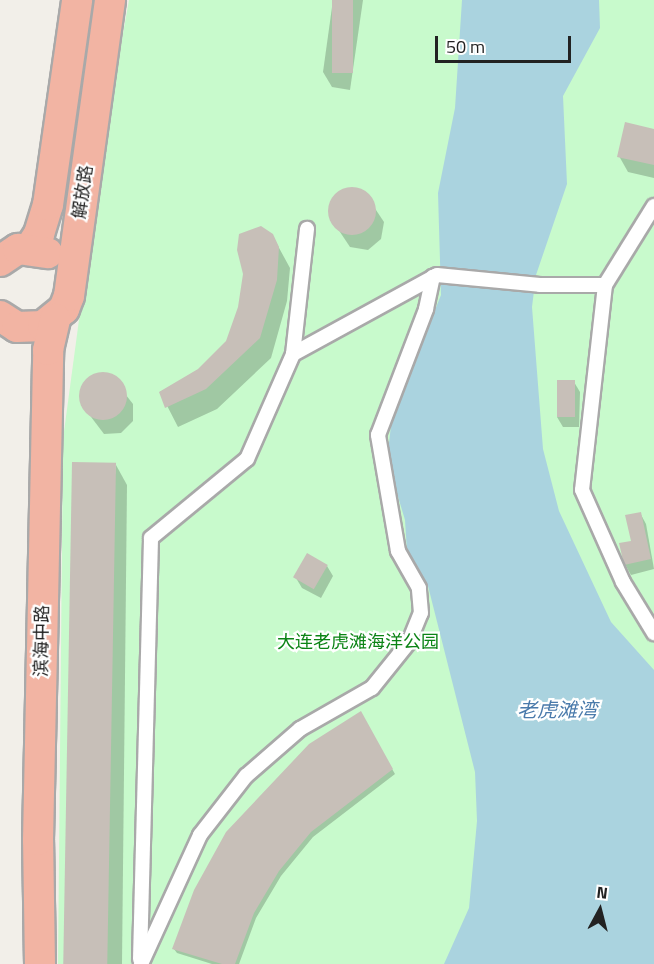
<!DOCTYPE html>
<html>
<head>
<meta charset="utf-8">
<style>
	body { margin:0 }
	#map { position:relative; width:654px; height:964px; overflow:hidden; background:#f2efe9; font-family:"Titillium Web","Noto Sans SC",sans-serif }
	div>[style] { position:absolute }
	.park>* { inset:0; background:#c8facc }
	.water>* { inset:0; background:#aad3df }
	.shadow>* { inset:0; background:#0003 }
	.building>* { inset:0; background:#c7bfb8; transform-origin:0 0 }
	.round { border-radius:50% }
	.roads { filter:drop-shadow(2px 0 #a9a9a9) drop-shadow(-2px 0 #a9a9a9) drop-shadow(0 2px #a9a9a9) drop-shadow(0 -2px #a9a9a9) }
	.pedestrian>* { height:14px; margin:-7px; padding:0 7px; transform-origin:7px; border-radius:7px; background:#fff }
	.trunk>* { height:30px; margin:-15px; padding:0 15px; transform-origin:15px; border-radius:15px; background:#f2b4a3 }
	span { translate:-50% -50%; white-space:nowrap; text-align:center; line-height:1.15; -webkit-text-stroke:4.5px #fff; paint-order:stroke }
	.street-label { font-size:18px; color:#222 }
	.park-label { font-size:18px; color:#0c8416 }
	.water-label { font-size:20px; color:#4a7aab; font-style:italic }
	.north { position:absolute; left:570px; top:880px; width:60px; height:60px; -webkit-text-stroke:4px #fff; paint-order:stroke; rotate:7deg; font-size:16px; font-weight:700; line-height:24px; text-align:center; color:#222 }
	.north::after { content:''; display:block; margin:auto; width:21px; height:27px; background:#222; clip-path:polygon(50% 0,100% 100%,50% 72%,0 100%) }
	.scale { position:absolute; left:435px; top:36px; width:136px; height:27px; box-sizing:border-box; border:3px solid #222; border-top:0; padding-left:8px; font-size:18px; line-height:21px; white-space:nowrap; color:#222; -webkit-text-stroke:4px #fff; paint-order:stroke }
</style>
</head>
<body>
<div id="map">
	<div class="park">
		<i style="clip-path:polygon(129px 0,654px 0,654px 964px,58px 964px,63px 439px,101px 156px)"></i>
	</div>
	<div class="water">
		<i style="clip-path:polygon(462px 0,599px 0,600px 28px,563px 96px,567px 184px,536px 275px,532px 307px,543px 449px,559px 511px,611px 622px,654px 670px,654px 964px,444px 964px,469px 908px,477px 821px,475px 772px,428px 586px,407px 552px,405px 520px,387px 460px,392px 417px,441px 295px,438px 193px,455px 108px)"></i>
	</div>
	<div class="shadow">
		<i style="clip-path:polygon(333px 0,363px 0,350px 90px,332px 87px,323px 72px)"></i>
		<i style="clip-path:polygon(654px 130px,654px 178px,628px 172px,619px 156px)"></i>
		<i style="clip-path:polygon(347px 189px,364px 192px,384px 222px,381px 239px,368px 250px,350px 247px,330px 217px,333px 200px)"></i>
		<i style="clip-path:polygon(272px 235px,290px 268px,287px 301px,271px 358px,217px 409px,178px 427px,160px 392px,199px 371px,227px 341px)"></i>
		<i style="clip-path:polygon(94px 376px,111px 376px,133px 404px,133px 421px,121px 433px,104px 434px,82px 405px,82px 388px)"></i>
		<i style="clip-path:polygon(574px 382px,580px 392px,579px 427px,563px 427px,557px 417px)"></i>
		<i style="clip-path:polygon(116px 465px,127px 485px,122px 964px,68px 964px)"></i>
		<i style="clip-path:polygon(640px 513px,646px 524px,654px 569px,631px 575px,625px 564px)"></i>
		<i style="clip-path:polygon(327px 566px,333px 576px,321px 598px,302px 588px,296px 578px)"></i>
		<i style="clip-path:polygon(360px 713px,395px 774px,313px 837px,281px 876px,256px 918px,239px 964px,212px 964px,177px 953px,174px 949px)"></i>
	</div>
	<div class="building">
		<i style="left:332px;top:0;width:21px;height:73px"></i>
		<i style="clip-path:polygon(625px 122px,654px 129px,654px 165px,617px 157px)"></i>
		<i class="round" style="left:328px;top:187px;width:48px;height:48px"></i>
		<i style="clip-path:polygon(261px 226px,273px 234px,279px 247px,277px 280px,260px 338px,206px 389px,165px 408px,159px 392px,198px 369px,226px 341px,238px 307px,243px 274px,237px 250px,239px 234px)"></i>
		<i class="round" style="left:79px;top:372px;width:48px;height:48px"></i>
		<i style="left:557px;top:380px;width:18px;height:37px"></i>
		<i style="left:72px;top:462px;width:44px;height:502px;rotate:1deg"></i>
		<i style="clip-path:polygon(641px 512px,651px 559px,624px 565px,619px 543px,631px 541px,625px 515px)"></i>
		<i style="left:307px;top:553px;width:24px;height:28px;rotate:30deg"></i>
		<i style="clip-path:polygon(361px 711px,393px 769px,311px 832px,279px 871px,254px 913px,235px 964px,222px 964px,172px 949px,194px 890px,226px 832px,309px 744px)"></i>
	</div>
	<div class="roads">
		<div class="pedestrian">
			<i style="left:654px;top:206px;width:93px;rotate:121.8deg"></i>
			<i style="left:605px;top:285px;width:206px;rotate:96.4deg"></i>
			<i style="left:582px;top:490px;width:101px;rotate:66deg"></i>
			<i style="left:623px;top:582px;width:60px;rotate:58.7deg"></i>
			<i style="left:293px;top:354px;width:164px;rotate:-28.7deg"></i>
			<i style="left:437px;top:275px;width:103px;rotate:5.5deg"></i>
			<i style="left:540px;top:285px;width:65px"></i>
			<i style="left:140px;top:959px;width:421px;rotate:-88.5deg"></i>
			<i style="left:151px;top:538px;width:124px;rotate:-39.5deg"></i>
			<i style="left:247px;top:459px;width:115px;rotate:-66.3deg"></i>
			<i style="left:293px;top:354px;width:126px;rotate:-83.6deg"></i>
			<i style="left:141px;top:964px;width:142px;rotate:-65.4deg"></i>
			<i style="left:200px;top:835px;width:75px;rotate:-52.1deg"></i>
			<i style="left:246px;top:776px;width:72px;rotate:-41deg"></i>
			<i style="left:300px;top:729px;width:83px;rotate:-29.7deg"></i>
			<i style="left:372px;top:688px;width:59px;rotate:-51.2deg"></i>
			<i style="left:409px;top:642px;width:31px;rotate:-68deg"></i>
			<i style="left:421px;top:613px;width:25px;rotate:-95deg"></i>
			<i style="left:419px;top:588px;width:43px;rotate:-119.6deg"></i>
			<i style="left:398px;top:551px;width:118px;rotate:-99.8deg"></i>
			<i style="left:378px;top:435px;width:135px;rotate:-69.1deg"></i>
			<i style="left:426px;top:309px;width:33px;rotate:-78deg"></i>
		</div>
		<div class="trunk">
			<i style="left:30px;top:248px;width:17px;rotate:-57deg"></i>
			<i style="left:39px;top:234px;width:30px;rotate:-73deg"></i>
			<i style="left:48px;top:205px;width:207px;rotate:-81.9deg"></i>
			<i style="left:0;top:261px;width:22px;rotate:-34deg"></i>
			<i style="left:18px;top:249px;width:30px;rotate:8deg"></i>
			<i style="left:0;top:316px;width:20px;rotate:33deg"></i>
			<i style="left:17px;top:327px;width:26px;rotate:-2deg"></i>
			<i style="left:43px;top:326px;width:27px;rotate:-39deg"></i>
			<i style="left:64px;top:309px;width:14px;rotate:-69deg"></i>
			<i style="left:69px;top:296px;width:299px;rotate:-82.1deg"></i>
			<i style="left:40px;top:964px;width:124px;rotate:-90.9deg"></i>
			<i style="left:38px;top:840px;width:490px;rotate:-88.8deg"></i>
			<i style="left:48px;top:350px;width:32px;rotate:-77deg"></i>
		</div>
	</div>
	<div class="street-label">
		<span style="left:83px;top:192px;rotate:-82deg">解放路</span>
		<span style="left:42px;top:641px;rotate:-89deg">滨海中路</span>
	</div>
	<div class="park-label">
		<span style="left:358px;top:642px">大连老虎滩海洋公园</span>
	</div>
	<div class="water-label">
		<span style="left:557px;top:709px">老虎滩湾</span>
	</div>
	<div class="north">N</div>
	<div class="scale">50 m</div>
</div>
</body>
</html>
